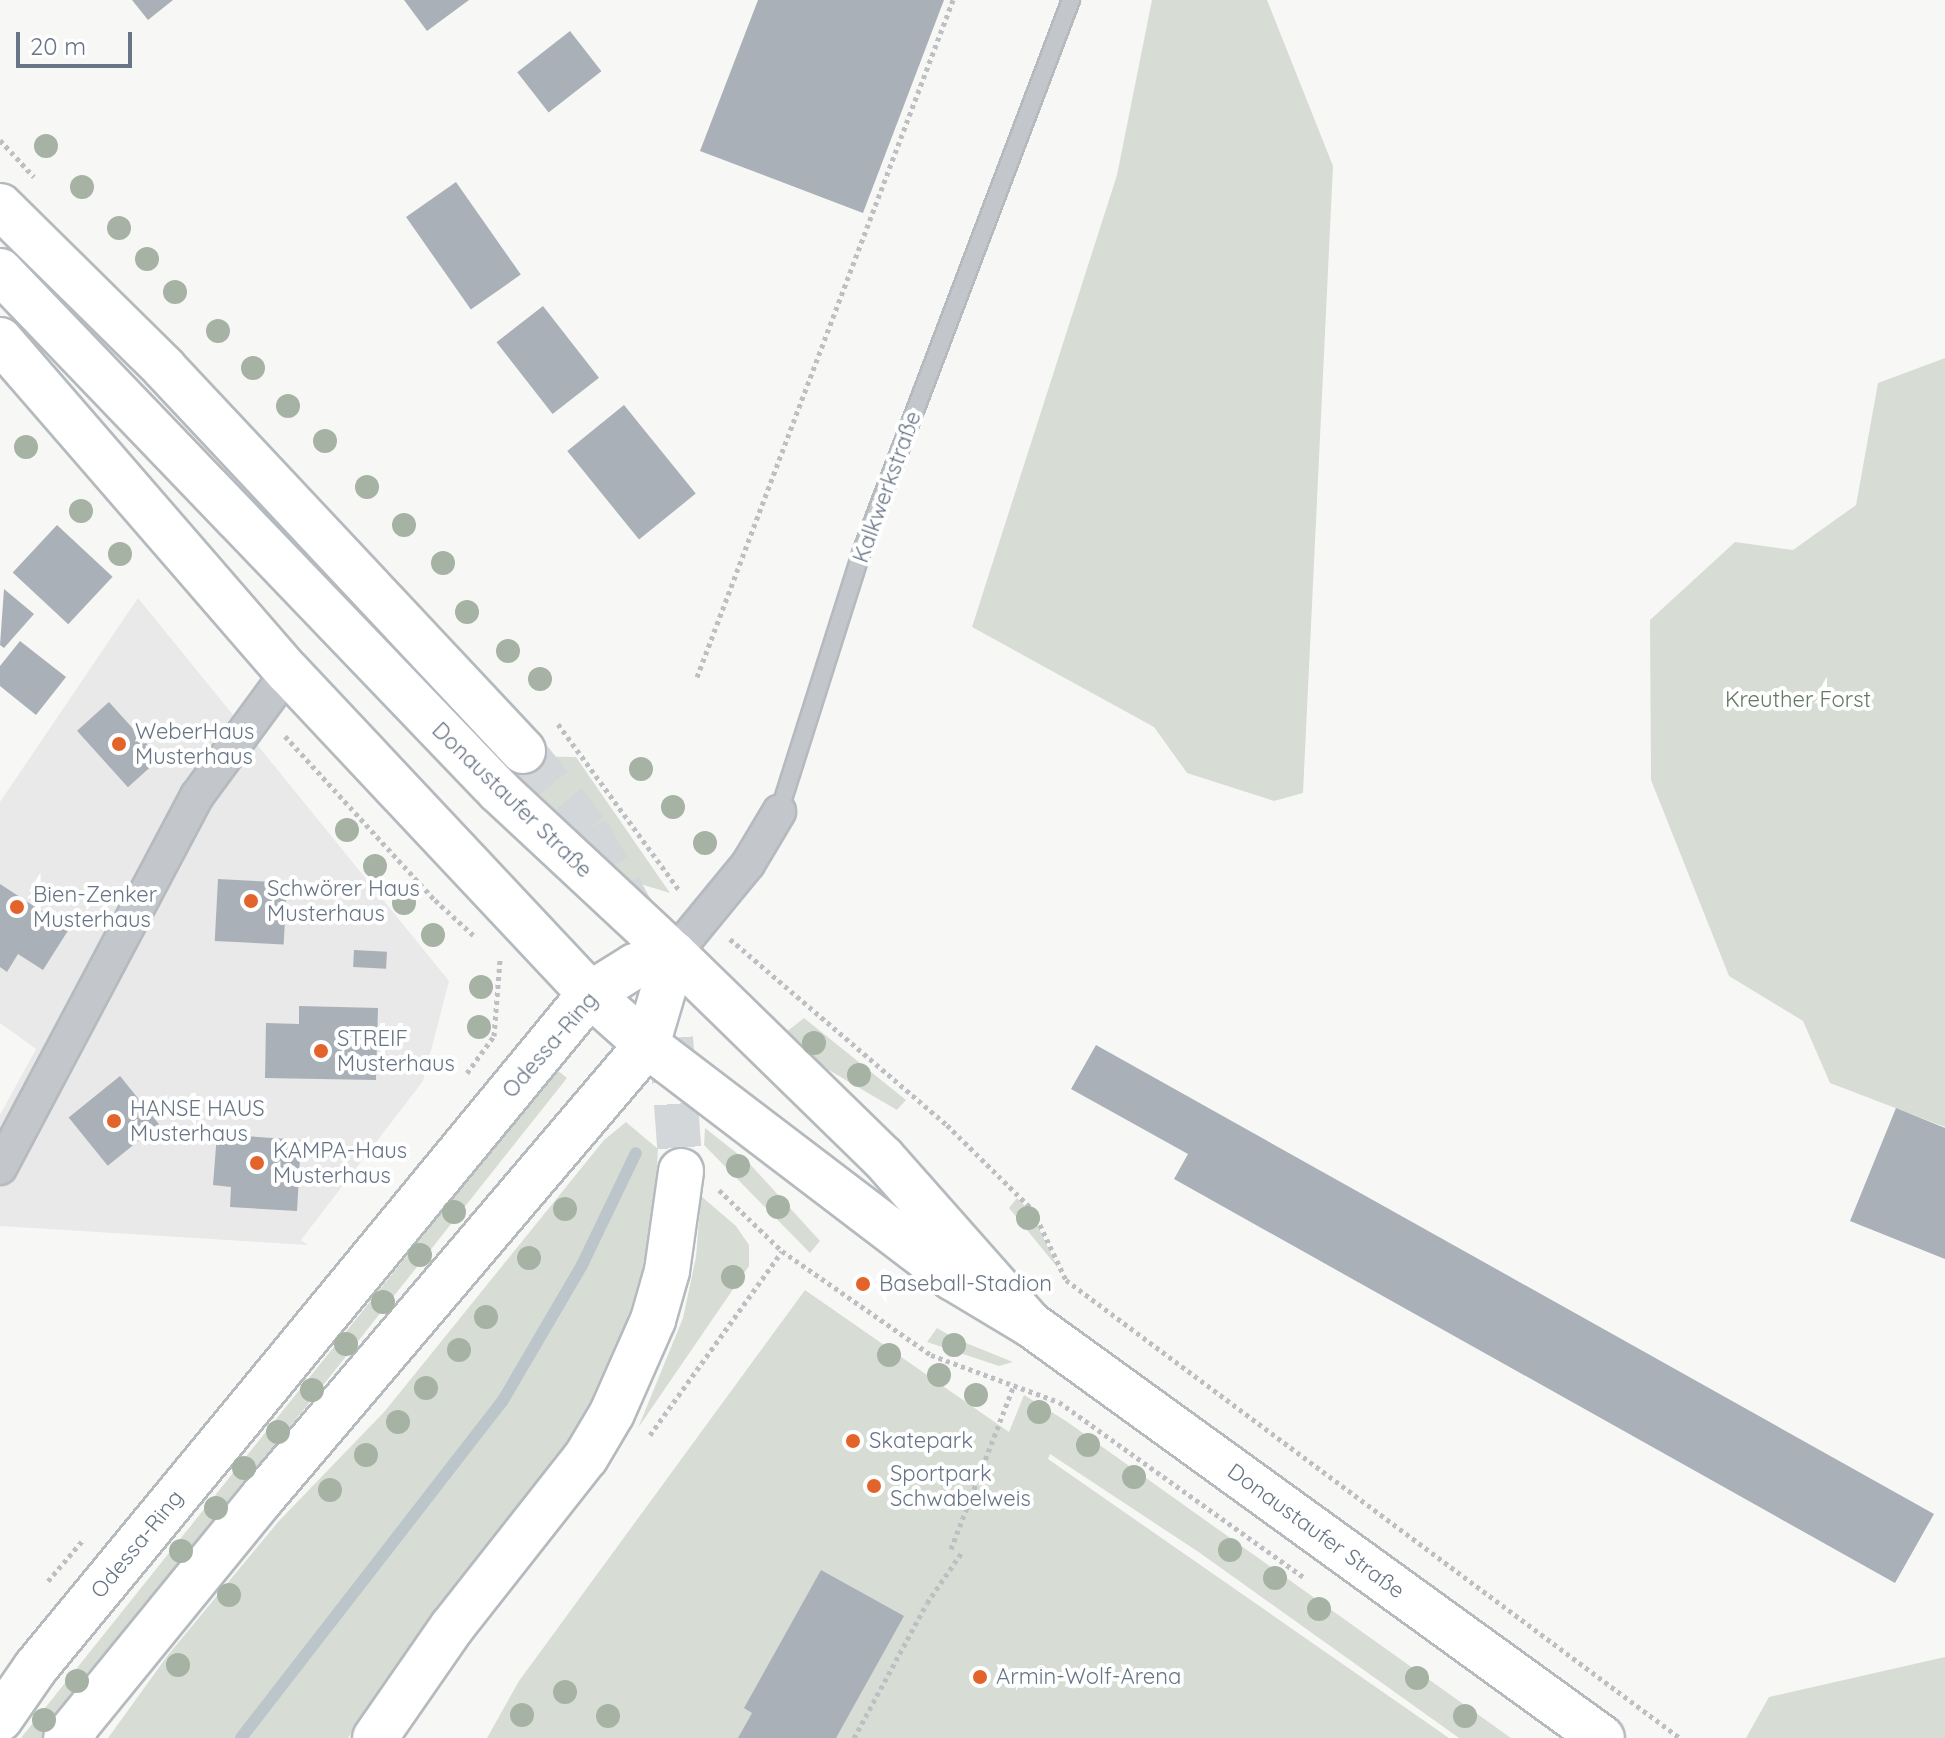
<!DOCTYPE html>
<html>
<head>
<meta charset="utf-8">
<style>
	body { margin:0 }
	#map { position:relative; width:1945px; height:1738px; overflow:hidden; background:#f7f8f5; font-family:Quicksand,sans-serif }
	div>[style] { position:absolute }
	.built>* { inset:0; background:#e8e9e8 }
	.green>* { inset:0; background:#d7ddd4 }
	.stream>* { height:12px; margin:-6px; padding:0 6px; transform-origin:6px; border-radius:6px; background:#bbc5ca }
	.building>* { inset:0; background:#a9b0b7; transform-origin:0 0 }
	.trunk-tunnel>* { height:44px; margin-top:-22px; transform-origin:0; background:repeating-linear-gradient(90deg,#d3d7d9 0 44px,transparent 0 66px) }
	.path>* { height:5px; margin-top:-2.5px; transform-origin:0; background:repeating-linear-gradient(90deg,#bdbfc2 0 4px,transparent 0 8px) }
	.roads { filter:drop-shadow(2px 0 #b5babf) drop-shadow(-2px 0 #b5babf) drop-shadow(0 2px #b5babf) drop-shadow(0 -2px #b5babf) }
	.service>* { height:16px; margin:-8px; padding:0 8px; transform-origin:8px; border-radius:8px; background:#c3c6ca }
	.minor>* { height:32px; margin:-16px; padding:0 16px; transform-origin:16px; border-radius:16px; background:#c3c6ca }
	.secondary>* { height:44px; margin:-22px; padding:0 22px; transform-origin:22px; border-radius:22px; background:#fff }
	.primary>* { height:44px; margin:-22px; padding:0 22px; transform-origin:22px; border-radius:22px; background:#fff }
	.trunk>* { height:44px; margin:-22px; padding:0 22px; transform-origin:22px; border-radius:22px; background:#fff }
	.trees>* { width:24px; height:24px; margin:-12px; border-radius:50%; background:#a6b2a4 }
	.dots>* { width:22px; height:22px; translate:-50% -50%; box-sizing:border-box; border:4px solid #fff; border-radius:50% }
	span { translate:-50% -50%; white-space:nowrap; text-align:center; line-height:1.15; -webkit-text-stroke:8px #fff; paint-order:stroke }
	.street-label { font-size:22px; color:#677586 }
	.park-label { font-size:22px; color:#647862 }
	.poi-label { font-size:22px; color:#677586 }
	.left { translate:0 -50%; text-align:left }
	.scale { position:absolute; left:16px; top:32px; width:116px; height:36px; box-sizing:border-box; border:4px solid #677586; border-top:0; padding-left:10px; font-size:24px; line-height:28px; white-space:nowrap; color:#677586; -webkit-text-stroke:6px #fff; paint-order:stroke }
</style>
</head>
<body>
<div id="map">
	<div class="built">
		<i style="clip-path:polygon(138px 598px,449px 981px,423px 1081px,301px 1240px,308px 1245px,0 1226px,0 1115px,36px 1049px,0 1023px,0 802px)"></i>
	</div>
	<div class="green">
		<i style="clip-path:polygon(1152px 0,1267px 0,1333px 166px,1303px 793px,1274px 801px,1187px 773px,1154px 727px,972px 627px,1117px 175px)"></i>
		<i style="clip-path:polygon(1945px 358px,1945px 1127px,1830px 1083px,1803px 1021px,1729px 976px,1651px 780px,1650px 620px,1735px 542px,1793px 550px,1856px 505px,1878px 383px)"></i>
		<i style="clip-path:polygon(503px 756px,576px 757px,670px 893px,627px 880px,595px 854px)"></i>
		<i style="clip-path:polygon(804px 1018px,906px 1100px,897px 1110px,827px 1069px,785px 1033px)"></i>
		<i style="clip-path:polygon(556px 1069px,567px 1078px,43px 1738px,21px 1738px)"></i>
		<i style="clip-path:polygon(626px 1122px,658px 1149px,655px 1199px,640px 1283px,606px 1377px,559px 1459px,409px 1647px,348px 1738px,108px 1738px,168px 1655px,278px 1522px,385px 1411px,604px 1140px)"></i>
		<i style="clip-path:polygon(705px 1128px,748px 1162px,820px 1241px,810px 1253px,704px 1145px)"></i>
		<i style="clip-path:polygon(701px 1196px,736px 1226px,749px 1245px,749px 1266px,638px 1428px,683px 1318px,696px 1257px)"></i>
		<i style="clip-path:polygon(1017px 1198px,1031px 1212px,1058px 1268px,1009px 1208px)"></i>
		<i style="clip-path:polygon(805px 1290px,1009px 1432px,1024px 1395px,1066px 1421px,1511px 1738px,1459px 1738px,1200px 1553px,1050px 1454px,1048px 1459px,1449px 1738px,487px 1738px,519px 1681px)"></i>
		<i style="clip-path:polygon(937px 1328px,956px 1339px,1013px 1362px,999px 1366px,927px 1342px)"></i>
		<i style="clip-path:polygon(1945px 1657px,1945px 1738px,1746px 1738px,1769px 1697px)"></i>
	</div>
	<div class="stream">
		<i style="left:241px;top:1738px;width:425px;rotate:-52.2deg"></i>
		<i style="left:502px;top:1402px;width:159px;rotate:-59.7deg"></i>
		<i style="left:582px;top:1265px;width:124px;rotate:-64.3deg"></i>
	</div>
	<div class="building">
		<i style="clip-path:polygon(132px 0,173px 0,148px 20px)"></i>
		<i style="clip-path:polygon(404px 0,469px 0,427px 31px)"></i>
		<i style="clip-path:polygon(758px 0,944px 0,863px 213px,700px 151px)"></i>
		<i style="left:570px;top:31px;width:51px;height:67px;rotate:52deg"></i>
		<i style="left:456px;top:182px;width:113px;height:61px;rotate:55deg"></i>
		<i style="left:543px;top:306px;width:91px;height:59px;rotate:52deg"></i>
		<i style="left:624px;top:405px;width:114px;height:73px;rotate:51deg"></i>
		<i style="left:57px;top:525px;width:76px;height:65px;rotate:43deg"></i>
		<i style="clip-path:polygon(4px 589px,34px 614px,4px 648px,0 645px)"></i>
		<i style="clip-path:polygon(20px 641px,66px 677px,36px 715px,0 686px,0 666px)"></i>
		<i style="left:109px;top:702px;width:76px;height:43px;rotate:48deg"></i>
		<i style="left:218px;top:879px;width:69px;height:62px;rotate:3deg"></i>
		<i style="clip-path:polygon(0 884px,69px 929px,43px 970px,18px 954px,7px 972px,0 967px)"></i>
		<i style="left:354px;top:950px;width:33px;height:17px;rotate:3deg"></i>
		<i style="clip-path:polygon(299px 1006px,378px 1008px,376px 1080px,265px 1078px,266px 1023px,299px 1024px)"></i>
		<i style="clip-path:polygon(1096px 1045px,1934px 1514px,1895px 1583px,1174px 1179px,1188px 1154px,1071px 1089px)"></i>
		<i style="left:120px;top:1076px;width:62px;height:66px;rotate:51deg"></i>
		<i style="clip-path:polygon(1896px 1108px,1945px 1128px,1945px 1259px,1850px 1221px)"></i>
		<i style="clip-path:polygon(217px 1134px,301px 1140px,297px 1211px,230px 1207px,231px 1187px,213px 1185px)"></i>
		<i style="clip-path:polygon(821px 1570px,904px 1616px,836px 1738px,738px 1738px,752px 1713px,744px 1708px)"></i>
	</div>
	<div class="trunk-tunnel">
		<i style="left:523px;top:751px;width:102px;rotate:51deg"></i>
		<i style="left:587px;top:830px;width:93px;rotate:60.9deg"></i>
		<i style="left:671px;top:1038px;width:133px;rotate:85.7deg"></i>
	</div>
	<div class="path">
		<i style="left:0;top:140px;width:50px;rotate:47.4deg"></i>
		<i style="left:697px;top:677px;width:724px;rotate:-69.29deg"></i>
		<i style="left:558px;top:724px;width:205px;rotate:53.9deg"></i>
		<i style="left:285px;top:736px;width:222px;rotate:47.6deg"></i>
		<i style="left:435px;top:900px;width:52px;rotate:42.6deg"></i>
		<i style="left:730px;top:939px;width:286px;rotate:40.6deg"></i>
		<i style="left:947px;top:1125px;width:121px;rotate:44.7deg"></i>
		<i style="left:1033px;top:1210px;width:77px;rotate:64.8deg"></i>
		<i style="left:1066px;top:1280px;width:766px;rotate:36.72deg"></i>
		<i style="left:467px;top:1073px;width:46px;rotate:-53.9deg"></i>
		<i style="left:494px;top:1036px;width:76px;rotate:-85.5deg"></i>
		<i style="left:719px;top:1190px;width:88px;rotate:44.1deg"></i>
		<i style="left:782px;top:1251px;width:182px;rotate:34.9deg"></i>
		<i style="left:931px;top:1355px;width:136px;rotate:20.2deg"></i>
		<i style="left:1059px;top:1402px;width:300px;rotate:35.6deg"></i>
		<i style="left:650px;top:1435px;width:226px;rotate:-54.3deg"></i>
		<i style="left:951px;top:1549px;width:176px;rotate:-69deg"></i>
		<i style="left:48px;top:1581px;width:54px;rotate:-49.5deg"></i>
		<i style="left:854px;top:1738px;width:153px;rotate:-61.6deg"></i>
		<i style="left:927px;top:1603px;width:62px;rotate:-55.5deg"></i>
	</div>
	<div class="roads">
		<div class="service">
			<i style="left:779px;top:812px;width:272px;rotate:-72.4deg"></i>
			<i style="left:861px;top:553px;width:592px;rotate:-69.21deg"></i>
		</div>
		<div class="minor">
			<i style="left:674px;top:954px;width:117px;rotate:-50.6deg"></i>
			<i style="left:748px;top:864px;width:61px;rotate:-59.2deg"></i>
			<i style="left:0;top:1168px;width:421px;rotate:-62.1deg"></i>
			<i style="left:197px;top:796px;width:154px;rotate:-53.7deg"></i>
		</div>
		<div class="secondary">
			<i style="left:1030px;top:1324px;width:222px;rotate:-131.5deg"></i>
			<i style="left:883px;top:1158px;width:292px;rotate:-135.7deg"></i>
			<i style="left:674px;top:954px;width:41px;rotate:162.9deg"></i>
			<i style="left:635px;top:966px;width:53px;rotate:148.1deg"></i>
			<i style="left:590px;top:994px;width:76px;rotate:41.8deg"></i>
			<i style="left:647px;top:1045px;width:385px;rotate:37.3deg"></i>
			<i style="left:953px;top:1278px;width:90px;rotate:30.9deg"></i>
			<i style="left:1030px;top:1324px;width:706px;rotate:35.9deg"></i>
		</div>
		<div class="primary">
			<i style="left:0;top:271px;width:721px;rotate:46.18deg"></i>
			<i style="left:499px;top:791px;width:239px;rotate:43deg"></i>
			<i style="left:674px;top:954px;width:95px;rotate:106.5deg"></i>
			<i style="left:647px;top:1045px;width:595px;rotate:130.36deg"></i>
			<i style="left:262px;top:1498px;width:310px;rotate:129.2deg"></i>
			<i style="left:0;top:340px;width:440px;rotate:49.1deg"></i>
			<i style="left:288px;top:672px;width:441px;rotate:46.8deg"></i>
			<i style="left:590px;top:994px;width:872px;rotate:129.46deg"></i>
			<i style="left:36px;top:1667px;width:63px;rotate:124.7deg"></i>
		</div>
		<div class="trunk">
			<i style="left:0;top:206px;width:231px;rotate:44.6deg"></i>
			<i style="left:164px;top:368px;width:525px;rotate:46.85deg"></i>
			<i style="left:70px;top:1738px;width:13px;rotate:-61deg"></i>
			<i style="left:375px;top:1738px;width:135px;rotate:-55.3deg"></i>
			<i style="left:452px;top:1627px;width:216px;rotate:-51.8deg"></i>
			<i style="left:586px;top:1457px;width:51px;rotate:-59.4deg"></i>
			<i style="left:612px;top:1413px;width:102px;rotate:-66.2deg"></i>
			<i style="left:653px;top:1320px;width:51px;rotate:-74.1deg"></i>
			<i style="left:667px;top:1271px;width:101px;rotate:-82deg"></i>
		</div>
	</div>
	<div class="trees">
		<i style="left:46px;top:146px"></i>
		<i style="left:82px;top:187px"></i>
		<i style="left:119px;top:228px"></i>
		<i style="left:147px;top:259px"></i>
		<i style="left:175px;top:292px"></i>
		<i style="left:218px;top:331px"></i>
		<i style="left:253px;top:368px"></i>
		<i style="left:288px;top:406px"></i>
		<i style="left:325px;top:441px"></i>
		<i style="left:26px;top:447px"></i>
		<i style="left:367px;top:487px"></i>
		<i style="left:81px;top:511px"></i>
		<i style="left:404px;top:525px"></i>
		<i style="left:120px;top:554px"></i>
		<i style="left:443px;top:563px"></i>
		<i style="left:467px;top:612px"></i>
		<i style="left:508px;top:651px"></i>
		<i style="left:540px;top:679px"></i>
		<i style="left:641px;top:769px"></i>
		<i style="left:673px;top:807px"></i>
		<i style="left:347px;top:830px"></i>
		<i style="left:705px;top:843px"></i>
		<i style="left:375px;top:866px"></i>
		<i style="left:404px;top:903px"></i>
		<i style="left:433px;top:935px"></i>
		<i style="left:481px;top:987px"></i>
		<i style="left:479px;top:1027px"></i>
		<i style="left:814px;top:1043px"></i>
		<i style="left:859px;top:1075px"></i>
		<i style="left:738px;top:1166px"></i>
		<i style="left:778px;top:1207px"></i>
		<i style="left:565px;top:1209px"></i>
		<i style="left:454px;top:1212px"></i>
		<i style="left:1028px;top:1218px"></i>
		<i style="left:420px;top:1255px"></i>
		<i style="left:529px;top:1258px"></i>
		<i style="left:733px;top:1277px"></i>
		<i style="left:383px;top:1302px"></i>
		<i style="left:486px;top:1317px"></i>
		<i style="left:346px;top:1344px"></i>
		<i style="left:954px;top:1345px"></i>
		<i style="left:459px;top:1350px"></i>
		<i style="left:889px;top:1355px"></i>
		<i style="left:939px;top:1375px"></i>
		<i style="left:426px;top:1388px"></i>
		<i style="left:312px;top:1390px"></i>
		<i style="left:976px;top:1395px"></i>
		<i style="left:1039px;top:1412px"></i>
		<i style="left:398px;top:1422px"></i>
		<i style="left:278px;top:1432px"></i>
		<i style="left:1088px;top:1445px"></i>
		<i style="left:366px;top:1455px"></i>
		<i style="left:244px;top:1468px"></i>
		<i style="left:1134px;top:1477px"></i>
		<i style="left:330px;top:1490px"></i>
		<i style="left:216px;top:1508px"></i>
		<i style="left:1230px;top:1550px"></i>
		<i style="left:181px;top:1551px"></i>
		<i style="left:1275px;top:1578px"></i>
		<i style="left:229px;top:1595px"></i>
		<i style="left:1319px;top:1609px"></i>
		<i style="left:178px;top:1665px"></i>
		<i style="left:1417px;top:1678px"></i>
		<i style="left:77px;top:1681px"></i>
		<i style="left:565px;top:1692px"></i>
		<i style="left:522px;top:1715px"></i>
		<i style="left:608px;top:1716px"></i>
		<i style="left:1465px;top:1716px"></i>
		<i style="left:44px;top:1720px"></i>
	</div>
	<div class="dots">
		<i style="left:119px;top:744px;background:#e2642a"></i>
		<i style="left:251px;top:901px;background:#e2642a"></i>
		<i style="left:17px;top:907px;background:#e2642a"></i>
		<i style="left:321px;top:1051px;background:#e2642a"></i>
		<i style="left:114px;top:1121px;background:#e2642a"></i>
		<i style="left:257px;top:1163px;background:#e2642a"></i>
		<i style="left:863px;top:1284px;background:#e2642a"></i>
		<i style="left:853px;top:1441px;background:#e2642a"></i>
		<i style="left:874px;top:1486px;background:#e2642a"></i>
		<i style="left:980px;top:1677px;background:#e2642a"></i>
	</div>
	<div class="street-label">
		<span style="left:887px;top:487px;rotate:-70deg">Kalkwerkstraße</span>
		<span style="left:512px;top:800px;rotate:44deg">Donaustaufer Straße</span>
		<span style="left:550px;top:1045px;rotate:-49deg">Odessa-Ring</span>
		<span style="left:1316px;top:1531px;rotate:36deg">Donaustaufer Straße</span>
		<span style="left:137px;top:1544px;rotate:-51deg">Odessa-Ring</span>
	</div>
	<div class="park-label">
		<span style="left:1798px;top:700px">Kreuther Forst</span>
	</div>
	<div class="poi-label">
		<span class="left" style="left:135px;top:744px">WeberHaus<br>Musterhaus</span>
		<span class="left" style="left:267px;top:901px">Schwörer Haus<br>Musterhaus</span>
		<span class="left" style="left:33px;top:907px">Bien-Zenker<br>Musterhaus</span>
		<span class="left" style="left:337px;top:1051px">STREIF<br>Musterhaus</span>
		<span class="left" style="left:130px;top:1121px">HANSE HAUS<br>Musterhaus</span>
		<span class="left" style="left:273px;top:1163px">KAMPA-Haus<br>Musterhaus</span>
		<span class="left" style="left:879px;top:1284px">Baseball-Stadion</span>
		<span class="left" style="left:869px;top:1441px">Skatepark</span>
		<span class="left" style="left:890px;top:1486px">Sportpark<br>Schwabelweis</span>
		<span class="left" style="left:996px;top:1677px">Armin-Wolf-Arena</span>
	</div>
	<div class="scale">20 m</div>
</div>
</body>
</html>
